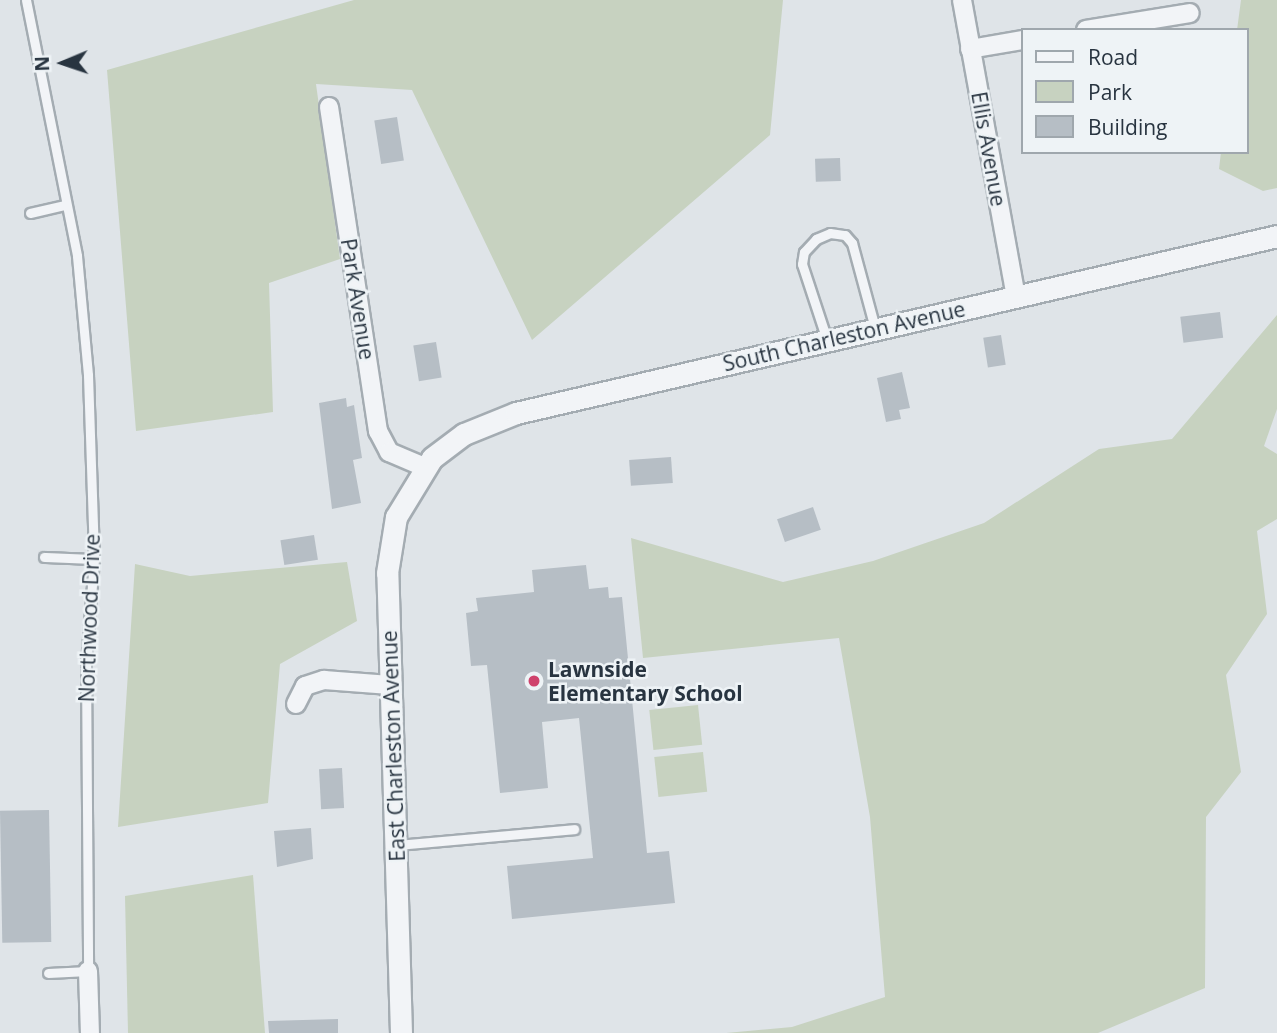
<!DOCTYPE html>
<html>
<head>
<meta charset="utf-8">
<style>
	body { margin:0 }
	#map { position:relative; width:1277px; height:1033px; overflow:hidden; background:#dfe4e8; font-family:"Open Sans",sans-serif }
	div>[style] { position:absolute }
	.green>* { inset:0; background:#c7d2c0; transform-origin:0 0 }
	.building>* { inset:0; background:#b6bec5; transform-origin:0 0 }
	.roads { filter:drop-shadow(2px 0 #a4acb2) drop-shadow(-2px 0 #a4acb2) drop-shadow(0 2px #a4acb2) drop-shadow(0 -2px #a4acb2) }
	.service>* { height:9px; margin:-4.5px; padding:0 4.5px; transform-origin:4.5px; border-radius:4.5px; background:#f2f4f7 }
	.minor>* { height:18px; margin:-9px; padding:0 9px; transform-origin:9px; border-radius:9px; background:#f2f4f7 }
	.tertiary>* { height:21px; margin:-10.5px; padding:0 10.5px; transform-origin:10.5px; border-radius:10.5px; background:#f2f4f7 }
	.dots>* { width:19px; height:19px; translate:-50% -50%; box-sizing:border-box; border:4px solid #eef3f6; border-radius:50% }
	span { translate:-50% -50%; white-space:nowrap; text-align:center; line-height:1.15; -webkit-text-stroke:5px #eef3f6; paint-order:stroke }
	.street-label { font-size:21px; color:#283440 }
	.poi-label { font-size:21px; color:#283440; font-weight:700 }
	.left { translate:0 -50%; text-align:left }
	.legend { position:absolute; left:1021px; top:28px; width:228px; height:126px; box-sizing:border-box; background:#eef3f6; border:2px solid #9fa7ad; margin:0; padding:9px 12px; list-style:none; font-size:21px; color:#283440 }
	.legend li { display:flex; align-items:center; gap:14px; height:35px }
	.legend b { width:35px; border:2px solid #9fa7ad }
	.north { position:absolute; left:28px; top:28px; width:70px; height:70px; -webkit-text-stroke:5px #eef3f6; paint-order:stroke; rotate:268deg; font-size:19px; font-weight:700; line-height:28px; text-align:center; color:#283440 }
	.north::after { content:''; display:block; margin:auto; width:24px; height:32px; background:#283440; clip-path:polygon(50% 0,100% 100%,50% 72%,0 100%) }
</style>
</head>
<body>
<div id="map">
	<div class="green">
		<i style="clip-path:polygon(354px 0,783px 0,770px 135px,532px 340px,412px 90px,316px 84px,340px 259px,269px 283px,273px 412px,136px 431px,107px 70px)"></i>
		<i style="clip-path:polygon(1241px 0,1277px 0,1277px 188px,1263px 191px,1219px 169px,1221px 152px,1247px 152px,1247px 30px,1237px 30px)"></i>
		<i style="clip-path:polygon(1277px 315px,1277px 409px,1264px 446px,1277px 454px,1277px 519px,1257px 531px,1267px 614px,1226px 675px,1241px 772px,1206px 817px,1205px 988px,1098px 1033px,726px 1033px,792px 1027px,885px 997px,870px 817px,839px 638px,643px 658px,631px 538px,783px 582px,873px 561px,984px 523px,1099px 449px,1172px 439px)"></i>
		<i style="clip-path:polygon(347px 562px,357px 621px,280px 664px,268px 803px,118px 827px,135px 564px,190px 576px)"></i>
		<i style="left:698px;top:705px;width:40px;height:49px;rotate:84deg"></i>
		<i style="left:703px;top:752px;width:40px;height:49px;rotate:84deg"></i>
		<i style="clip-path:polygon(253px 875px,265px 1033px,128px 1033px,125px 896px)"></i>
	</div>
	<div class="building">
		<i style="left:397px;top:117px;width:44px;height:23px;rotate:81deg"></i>
		<i style="left:840px;top:158px;width:23px;height:25px;rotate:88deg"></i>
		<i style="left:1220px;top:312px;width:26px;height:40px;rotate:83deg"></i>
		<i style="left:1001px;top:335px;width:30px;height:18px;rotate:81deg"></i>
		<i style="left:436px;top:342px;width:36px;height:23px;rotate:81deg"></i>
		<i style="clip-path:polygon(902px 372px,910px 408px,899px 410px,901px 419px,886px 422px,877px 378px)"></i>
		<i style="clip-path:polygon(346px 398px,347px 407px,354px 405px,356px 419px,362px 458px,353px 460px,361px 503px,332px 509px,319px 403px)"></i>
		<i style="left:671px;top:457px;width:26px;height:42px;rotate:86deg"></i>
		<i style="left:813px;top:507px;width:24px;height:38px;rotate:71deg"></i>
		<i style="left:314px;top:535px;width:25px;height:34px;rotate:81deg"></i>
		<i style="clip-path:polygon(586px 565px,589px 589px,608px 587px,609px 598px,622px 597px,647px 853px,669px 851px,675px 903px,512px 919px,507px 866px,593px 858px,579px 718px,542px 722px,548px 788px,500px 793px,487px 665px,471px 666px,466px 613px,478px 611px,476px 598px,534px 592px,532px 570px)"></i>
		<i style="left:342px;top:768px;width:40px;height:23px;rotate:87deg"></i>
		<i style="left:49px;top:810px;width:132px;height:49px;rotate:89deg"></i>
		<i style="clip-path:polygon(311px 828px,313px 859px,277px 867px,274px 831px)"></i>
		<i style="clip-path:polygon(338px 1019px,338px 1033px,269px 1033px,268px 1021px)"></i>
	</div>
	<div class="roads">
		<div class="service">
			<i style="left:26px;top:0;width:261px;rotate:78.7deg"></i>
			<i style="left:77px;top:256px;width:120px;rotate:84.7deg"></i>
			<i style="left:88px;top:375px;width:184px;rotate:88.1deg"></i>
			<i style="left:94px;top:559px;width:105px;rotate:94.4deg"></i>
			<i style="left:86px;top:664px;width:307px;rotate:89.6deg"></i>
			<i style="left:88px;top:971px;width:40px;rotate:177.1deg"></i>
			<i style="left:30px;top:213px;width:36px;rotate:-13deg"></i>
			<i style="left:827px;top:340px;width:80px;rotate:-108.2deg"></i>
			<i style="left:802px;top:264px;width:12px;rotate:-81deg"></i>
			<i style="left:804px;top:252px;width:18px;rotate:-47deg"></i>
			<i style="left:816px;top:239px;width:15px;rotate:-23deg"></i>
			<i style="left:830px;top:233px;width:15px;rotate:8deg"></i>
			<i style="left:845px;top:235px;width:11px;rotate:49deg"></i>
			<i style="left:852px;top:243px;width:88px;rotate:74.9deg"></i>
			<i style="left:44px;top:557px;width:50px;rotate:2.3deg"></i>
			<i style="left:396px;top:845px;width:179px;rotate:-5.1deg"></i>
		</div>
		<div class="minor">
			<i style="left:962px;top:0;width:302px;rotate:79.7deg"></i>
			<i style="left:1086px;top:30px;width:105px;rotate:-9.3deg"></i>
			<i style="left:970px;top:49px;width:54px;rotate:-9.6deg"></i>
			<i style="left:329px;top:107px;width:328px;rotate:81.4deg"></i>
			<i style="left:378px;top:431px;width:24px;rotate:62deg"></i>
			<i style="left:389px;top:452px;width:38px;rotate:23deg"></i>
			<i style="left:296px;top:704px;width:20px;rotate:-63deg"></i>
			<i style="left:305px;top:686px;width:20px;rotate:-18deg"></i>
			<i style="left:324px;top:680px;width:66px;rotate:4.3deg"></i>
			<i style="left:88px;top:971px;width:62px;rotate:88.2deg"></i>
		</div>
		<div class="tertiary">
			<i style="left:401px;top:1033px;width:460px;rotate:-91.7deg"></i>
			<i style="left:387px;top:573px;width:57px;rotate:-80.9deg"></i>
			<i style="left:396px;top:517px;width:69px;rotate:-58.6deg"></i>
			<i style="left:432px;top:458px;width:40px;rotate:-37deg"></i>
			<i style="left:464px;top:434px;width:56px;rotate:-22deg"></i>
			<i style="left:516px;top:413px;width:781px;rotate:-13.09deg"></i>
		</div>
	</div>
	<div class="dots">
		<i style="left:534px;top:681px;background:#cf426c"></i>
	</div>
	<div class="street-label">
		<span style="left:989px;top:149px;rotate:80deg">Ellis Avenue</span>
		<span style="left:358px;top:299px;rotate:81deg">Park Avenue</span>
		<span style="left:844px;top:336px;rotate:-13deg">South Charleston Avenue</span>
		<span style="left:89px;top:618px;rotate:-88deg">Northwood Drive</span>
		<span style="left:393px;top:746px;rotate:-92deg">East Charleston Avenue</span>
	</div>
	<div class="poi-label">
		<span class="left" style="left:548px;top:681px">Lawnside<br>Elementary School</span>
	</div>
	<ul class="legend">
	<li><b style="height:9px;background:#f2f4f7"></b>Road</li>
	<li><b style="height:19px;background:#c7d2c0"></b>Park</li>
	<li><b style="height:19px;background:#b6bec5"></b>Building</li>
	</ul>
	<div class="north">N</div>
</div>
</body>
</html>
